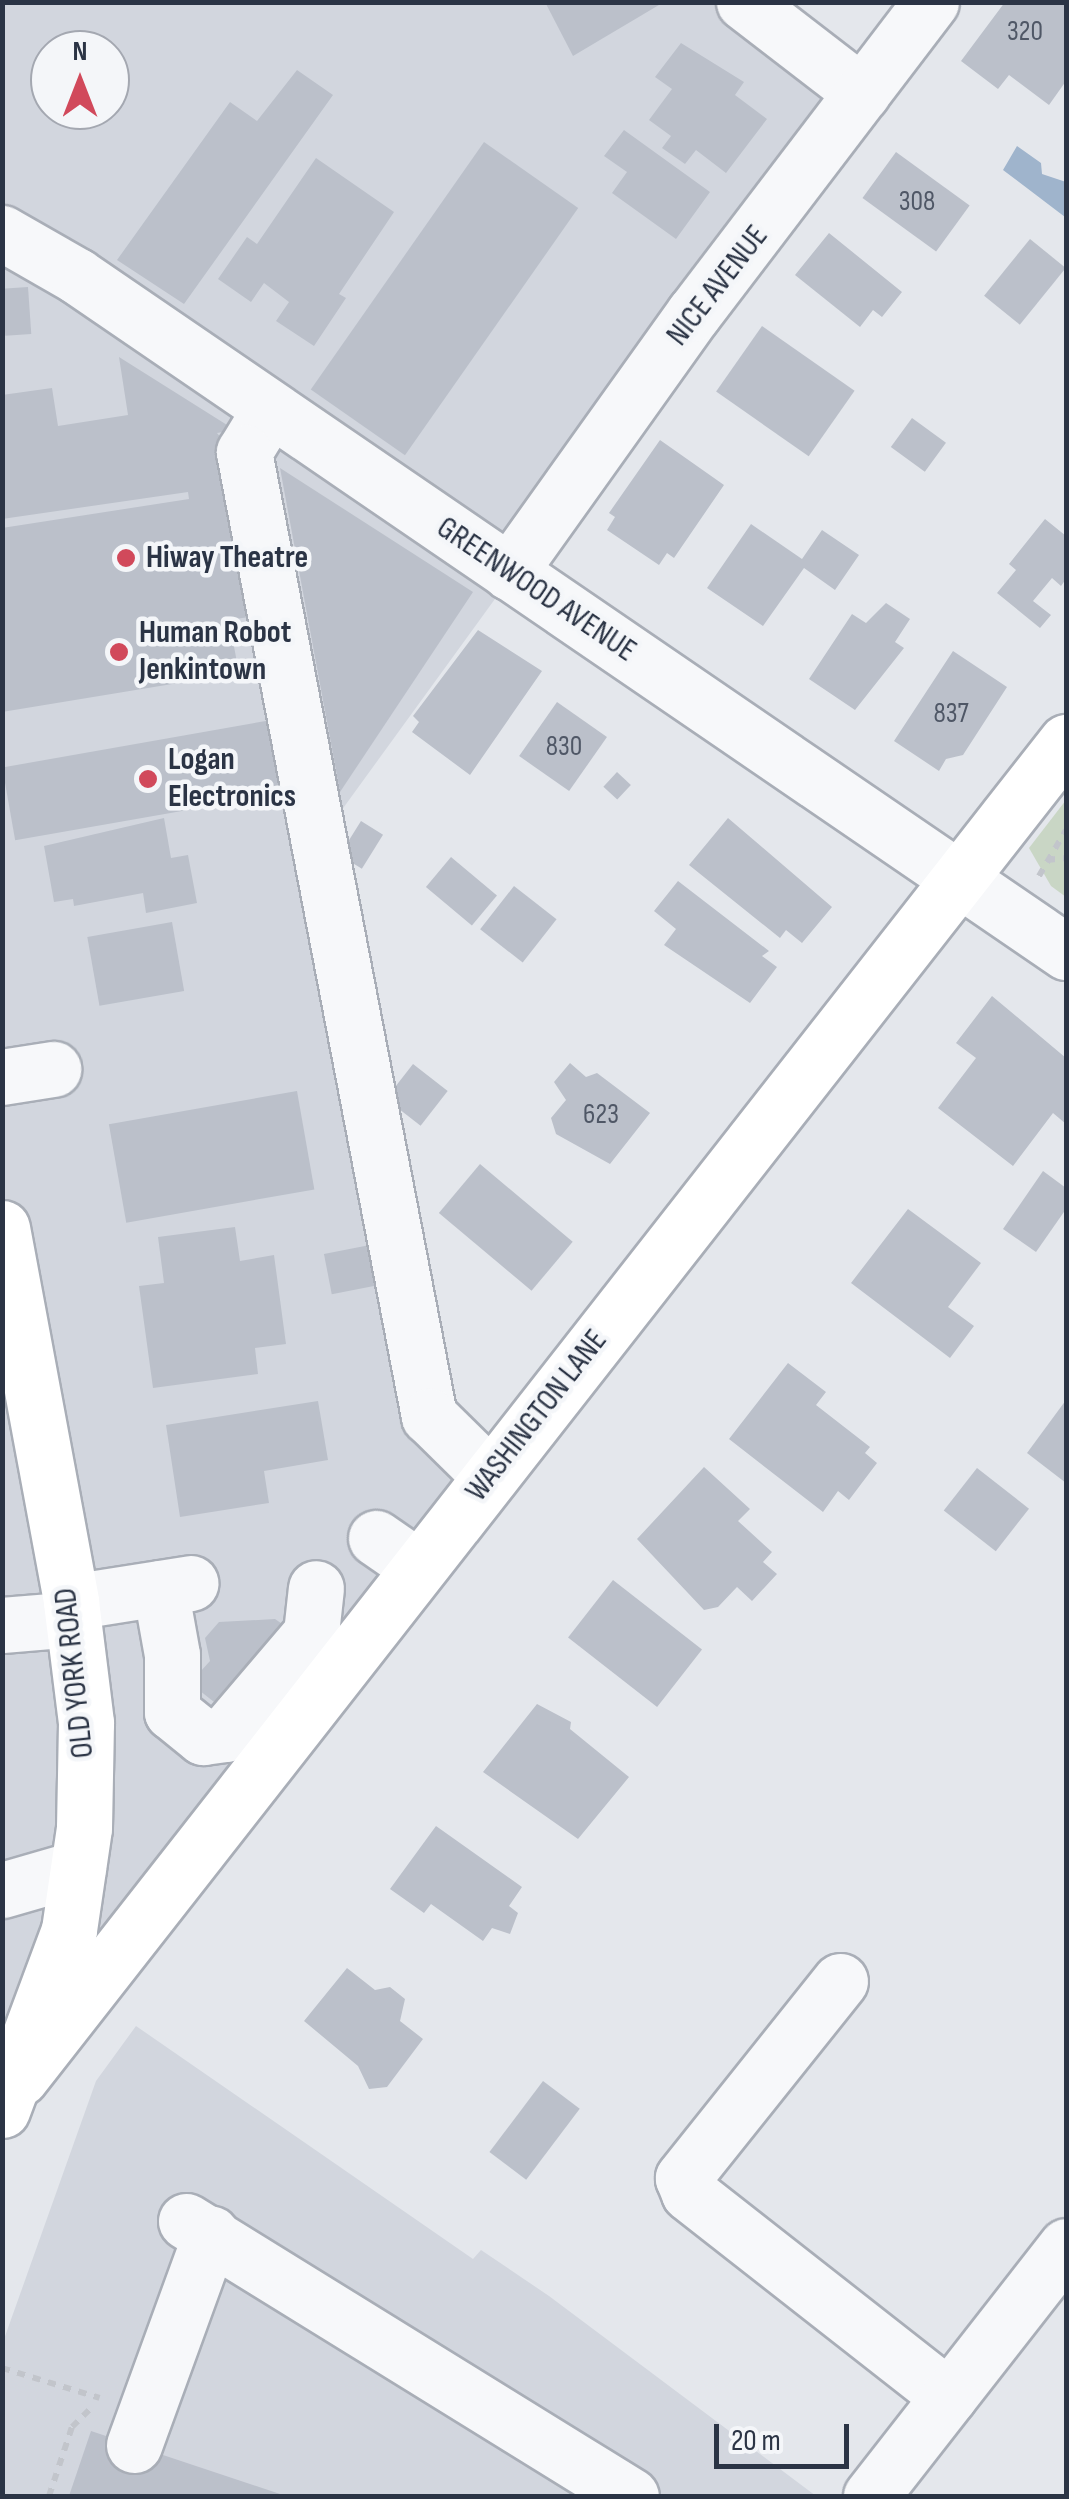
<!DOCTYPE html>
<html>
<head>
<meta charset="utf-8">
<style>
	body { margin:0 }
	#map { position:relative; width:1069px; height:2499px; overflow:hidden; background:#e4e7ec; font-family:"Sofia Sans Condensed",sans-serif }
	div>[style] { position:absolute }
	.built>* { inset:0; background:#d2d6de }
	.green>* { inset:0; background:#c9d6c5 }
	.water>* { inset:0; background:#9fb4cc }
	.building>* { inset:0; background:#bbc0ca; transform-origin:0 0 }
	.path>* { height:6px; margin-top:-3px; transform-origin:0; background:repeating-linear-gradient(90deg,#c2c5cb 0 8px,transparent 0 16px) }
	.roads { filter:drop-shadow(2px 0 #a9aeb7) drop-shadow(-2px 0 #a9aeb7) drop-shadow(0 2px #a9aeb7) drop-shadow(0 -2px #a9aeb7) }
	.minor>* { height:55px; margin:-27.5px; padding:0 27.5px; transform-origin:27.5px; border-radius:27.5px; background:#f7f8fa }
	.major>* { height:55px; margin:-27.5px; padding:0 27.5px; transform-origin:27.5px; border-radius:27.5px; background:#fff }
	.highway>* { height:55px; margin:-27.5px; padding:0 27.5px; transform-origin:27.5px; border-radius:27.5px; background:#fff }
	.dots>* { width:28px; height:28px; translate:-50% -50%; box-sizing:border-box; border:5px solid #f4f6f9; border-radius:50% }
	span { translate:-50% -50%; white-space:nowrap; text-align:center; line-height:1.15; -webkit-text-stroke:9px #f4f6f9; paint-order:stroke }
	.number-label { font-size:28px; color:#4f5766 }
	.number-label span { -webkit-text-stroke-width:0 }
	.street-label { font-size:32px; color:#2b3445 }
	.poi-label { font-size:32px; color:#2b3445; font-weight:700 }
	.left { translate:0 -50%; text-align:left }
	.frame { position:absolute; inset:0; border:5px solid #2b3445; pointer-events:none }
	.north { position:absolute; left:30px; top:30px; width:100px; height:100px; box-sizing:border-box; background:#f4f6f9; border:2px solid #a4a8b1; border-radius:50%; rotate:0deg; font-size:28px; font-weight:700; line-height:40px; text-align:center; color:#2b3445 }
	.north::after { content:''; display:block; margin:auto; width:35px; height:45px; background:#d1495b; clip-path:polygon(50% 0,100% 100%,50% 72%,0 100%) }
	.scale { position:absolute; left:714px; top:2424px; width:135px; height:45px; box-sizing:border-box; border:5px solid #2b3445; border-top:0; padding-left:12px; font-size:30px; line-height:35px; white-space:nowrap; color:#2b3445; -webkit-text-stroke:8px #f4f6f9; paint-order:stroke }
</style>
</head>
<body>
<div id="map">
	<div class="built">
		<i style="clip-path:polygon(evenodd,3px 3px,744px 3px,862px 93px,320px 840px,429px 1416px,490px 1476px,3px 2109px,3px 3px,50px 50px,110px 50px,110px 110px,50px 110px,50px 50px)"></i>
		<i style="clip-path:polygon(136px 2026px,473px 2259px,481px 2250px,549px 2296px,816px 2496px,3px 2496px,3px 2342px,96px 2081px)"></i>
	</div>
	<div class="green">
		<i style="clip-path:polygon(1066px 800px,1066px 897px,1051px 886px,1029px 848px)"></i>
	</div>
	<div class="water">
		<i style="clip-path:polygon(1017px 146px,1041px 163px,1042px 174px,1066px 182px,1065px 217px,1003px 170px)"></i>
	</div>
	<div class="building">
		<i style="clip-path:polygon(545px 2px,664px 2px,573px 56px)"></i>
		<i style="clip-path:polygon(1005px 2px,1066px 2px,1066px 81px,1049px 105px,1009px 75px,998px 89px,961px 61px)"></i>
		<i style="clip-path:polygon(681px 43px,744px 82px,735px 95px,767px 119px,726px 173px,696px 150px,685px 164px,662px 148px,671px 136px,649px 120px,672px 89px,655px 77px)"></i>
		<i style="clip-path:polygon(297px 70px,333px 95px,184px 304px,117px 260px,230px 102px,257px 121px)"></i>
		<i style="clip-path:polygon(624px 130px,710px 192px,676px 239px,612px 193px,627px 172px,604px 156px)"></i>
		<i style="left:484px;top:142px;width:115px;height:302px;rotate:35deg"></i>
		<i style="left:896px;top:152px;width:91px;height:57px;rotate:36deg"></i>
		<i style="clip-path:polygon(316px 158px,394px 212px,339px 294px,346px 298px,314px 346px,276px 321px,289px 302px,264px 283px,251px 302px,218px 279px,247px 237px,257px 244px)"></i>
		<i style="clip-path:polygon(829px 233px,902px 292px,882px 317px,873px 310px,860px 327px,795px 275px)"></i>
		<i style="left:1030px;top:239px;width:46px;height:73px;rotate:39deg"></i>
		<i style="left:28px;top:287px;width:47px;height:26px;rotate:86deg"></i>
		<i style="left:762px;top:326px;width:113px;height:80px;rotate:35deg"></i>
		<i style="clip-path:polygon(119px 357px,235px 430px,217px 433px,236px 456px,249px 617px,229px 620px,239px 673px,2px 712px,2px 528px,189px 499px,188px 492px,2px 519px,2px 395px,52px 388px,58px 426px,128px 415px)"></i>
		<i style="left:912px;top:418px;width:42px;height:36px;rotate:36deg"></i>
		<i style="clip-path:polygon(660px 440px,724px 485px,674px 558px,667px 553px,659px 565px,607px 530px,615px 517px,609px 513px)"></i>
		<i style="clip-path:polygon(280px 468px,473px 592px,340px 792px)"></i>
		<i style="clip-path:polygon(1045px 519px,1066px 536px,1066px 579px,1061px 586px,1052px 578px,1033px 601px,1051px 615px,1040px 628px,997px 593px,1016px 570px,1009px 564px)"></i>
		<i style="clip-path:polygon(751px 524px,802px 559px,822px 530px,859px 555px,835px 590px,804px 568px,763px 626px,707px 588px)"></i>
		<i style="clip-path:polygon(886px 603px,910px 619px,895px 642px,904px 648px,855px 710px,809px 679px,852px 614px,866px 623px)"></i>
		<i style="clip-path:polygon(478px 630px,542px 671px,470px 775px,412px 732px,419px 722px,413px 716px)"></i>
		<i style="clip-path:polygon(953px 651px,1007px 687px,963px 755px,946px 759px,939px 771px,894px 741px)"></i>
		<i style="left:557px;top:702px;width:61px;height:66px;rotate:35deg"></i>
		<i style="left:283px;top:718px;width:74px;height:285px;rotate:80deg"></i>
		<i style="left:617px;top:772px;width:19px;height:20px;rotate:43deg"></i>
		<i style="clip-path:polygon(164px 818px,171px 858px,188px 855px,197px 903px,146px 913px,143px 893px,74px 906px,73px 899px,54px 902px,44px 846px)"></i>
		<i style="clip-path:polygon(728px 818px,832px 907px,802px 943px,786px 930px,780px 938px,689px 865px)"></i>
		<i style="left:361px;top:821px;width:26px;height:40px;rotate:32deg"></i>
		<i style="left:451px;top:857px;width:60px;height:39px;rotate:40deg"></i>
		<i style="clip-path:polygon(678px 881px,769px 951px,762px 956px,777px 967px,750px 1003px,664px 945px,676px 929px,654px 911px)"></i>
		<i style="left:514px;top:886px;width:54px;height:55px;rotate:38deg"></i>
		<i style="left:172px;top:922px;width:70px;height:86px;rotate:80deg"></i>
		<i style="clip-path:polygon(992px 996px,1066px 1058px,1066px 1124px,1053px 1113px,1013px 1166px,938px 1108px,976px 1058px,956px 1043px)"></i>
		<i style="clip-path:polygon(570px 1063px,586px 1077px,597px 1073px,650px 1113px,610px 1164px,556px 1134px,551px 1118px,566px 1100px,554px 1082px)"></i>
		<i style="left:413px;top:1064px;width:44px;height:44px;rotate:38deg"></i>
		<i style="left:297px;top:1091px;width:100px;height:191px;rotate:80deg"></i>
		<i style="left:480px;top:1164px;width:121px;height:64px;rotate:40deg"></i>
		<i style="clip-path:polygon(1043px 1171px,1066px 1188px,1066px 1209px,1036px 1252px,1003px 1229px)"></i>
		<i style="clip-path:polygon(908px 1209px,981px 1263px,948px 1307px,974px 1326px,950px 1358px,851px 1283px)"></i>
		<i style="clip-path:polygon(235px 1227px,240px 1261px,274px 1255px,286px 1344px,255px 1348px,258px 1374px,153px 1388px,139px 1286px,164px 1283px,158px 1237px)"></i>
		<i style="left:375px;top:1244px;width:41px;height:52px;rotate:79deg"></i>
		<i style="clip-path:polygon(788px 1363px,826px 1392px,816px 1405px,870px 1447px,865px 1453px,877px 1463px,849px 1500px,838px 1491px,823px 1512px,729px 1439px)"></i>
		<i style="clip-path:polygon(1066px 1400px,1066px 1483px,1027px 1453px)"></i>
		<i style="clip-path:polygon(318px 1401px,328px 1460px,264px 1471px,269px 1503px,180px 1517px,166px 1425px)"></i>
		<i style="clip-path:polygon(704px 1467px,750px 1509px,738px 1521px,772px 1552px,763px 1562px,777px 1574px,752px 1601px,737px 1587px,718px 1607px,704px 1610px,637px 1539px)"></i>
		<i style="left:977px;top:1468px;width:66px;height:54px;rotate:38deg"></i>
		<i style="left:613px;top:1580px;width:113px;height:73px;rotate:38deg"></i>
		<i style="clip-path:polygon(275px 1619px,294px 1632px,228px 1713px,190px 1683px,210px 1661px,205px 1638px,219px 1622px)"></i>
		<i style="clip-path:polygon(537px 1704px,571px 1722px,570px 1729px,629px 1777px,578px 1839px,483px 1772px)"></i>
		<i style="clip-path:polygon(436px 1826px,522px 1887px,509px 1906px,518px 1913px,510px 1934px,492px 1928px,483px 1941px,431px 1904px,424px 1913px,390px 1889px)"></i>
		<i style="clip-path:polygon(347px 1968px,375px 1990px,390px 1987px,405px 1999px,400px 2021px,423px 2039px,387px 2087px,369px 2089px,358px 2066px,304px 2021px)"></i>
		<i style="left:543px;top:2081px;width:46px;height:89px;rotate:37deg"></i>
		<i style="clip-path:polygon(91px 2431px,286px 2496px,69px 2496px)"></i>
	</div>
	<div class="path">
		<i style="left:1047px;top:860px;width:19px;rotate:-6deg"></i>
		<i style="left:1039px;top:876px;width:53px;rotate:-59.6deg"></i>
		<i style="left:2px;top:2368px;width:102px;rotate:17deg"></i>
		<i style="left:49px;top:2496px;width:73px;rotate:-71.6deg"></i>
		<i style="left:72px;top:2427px;width:31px;rotate:-45deg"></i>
	</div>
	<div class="roads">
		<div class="minor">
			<i style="left:744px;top:2px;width:149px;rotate:37.6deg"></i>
			<i style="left:2px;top:233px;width:86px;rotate:29.8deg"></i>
			<i style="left:77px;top:276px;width:1198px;rotate:34.35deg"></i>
			<i style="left:269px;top:411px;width:48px;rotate:121.4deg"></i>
			<i style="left:244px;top:452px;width:982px;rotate:79.14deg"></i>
			<i style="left:429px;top:1416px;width:86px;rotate:44.5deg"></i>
			<i style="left:509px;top:572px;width:318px;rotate:-54.5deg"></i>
			<i style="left:694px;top:313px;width:391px;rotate:-52.7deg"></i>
			<i style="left:2px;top:1077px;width:52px;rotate:-8.9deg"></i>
			<i style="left:376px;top:1538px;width:51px;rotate:34.6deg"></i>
			<i style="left:160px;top:1588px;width:68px;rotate:79.8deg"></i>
			<i style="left:172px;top:1655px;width:57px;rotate:90deg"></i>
			<i style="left:172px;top:1712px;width:40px;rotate:39deg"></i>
			<i style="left:203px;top:1737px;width:22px;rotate:-8deg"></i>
			<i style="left:225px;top:1734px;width:133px;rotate:-49.6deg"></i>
			<i style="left:311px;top:1633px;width:45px;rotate:-83.7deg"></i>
			<i style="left:71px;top:1602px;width:121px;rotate:-9deg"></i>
			<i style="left:2px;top:1625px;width:71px;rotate:-4.8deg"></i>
			<i style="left:2px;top:1890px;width:79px;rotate:-16.1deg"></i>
			<i style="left:840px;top:1981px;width:252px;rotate:128.6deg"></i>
			<i style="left:683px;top:2178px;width:16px;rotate:68deg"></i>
			<i style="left:689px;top:2193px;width:330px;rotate:38.1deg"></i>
			<i style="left:186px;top:2221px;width:523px;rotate:31.72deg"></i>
			<i style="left:134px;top:2445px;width:225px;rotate:-70deg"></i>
			<i style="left:871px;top:2496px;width:317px;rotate:-52deg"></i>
		</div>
		<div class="major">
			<i style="left:20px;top:2078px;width:1697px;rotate:-51.94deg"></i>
		</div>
		<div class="highway">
			<i style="left:2px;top:1228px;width:380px;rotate:79.5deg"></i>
			<i style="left:71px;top:1602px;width:122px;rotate:82.9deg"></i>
			<i style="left:86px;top:1723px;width:105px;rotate:91.1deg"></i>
			<i style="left:84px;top:1828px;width:103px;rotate:98.4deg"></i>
			<i style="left:69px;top:1930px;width:192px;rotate:110.4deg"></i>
		</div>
	</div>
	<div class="dots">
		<i style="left:126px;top:558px;background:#d1495b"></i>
		<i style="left:119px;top:652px;background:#d1495b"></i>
		<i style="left:148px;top:779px;background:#d1495b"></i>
	</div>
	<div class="number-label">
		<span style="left:1025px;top:32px">320</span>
		<span style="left:917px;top:202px">308</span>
		<span style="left:951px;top:714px">837</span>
		<span style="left:564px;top:747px">830</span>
		<span style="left:601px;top:1115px">623</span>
	</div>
	<div class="street-label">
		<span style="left:718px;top:286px;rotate:-52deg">NICE AVENUE</span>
		<span style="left:536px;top:590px;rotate:34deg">GREENWOOD AVENUE</span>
		<span style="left:537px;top:1416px;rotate:-52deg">WASHINGTON LANE</span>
		<span style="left:75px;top:1673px;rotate:-96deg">OLD YORK ROAD</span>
	</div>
	<div class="poi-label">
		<span class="left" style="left:146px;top:558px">Hiway Theatre</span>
		<span class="left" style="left:139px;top:652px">Human Robot<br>Jenkintown</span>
		<span class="left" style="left:168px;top:779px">Logan<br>Electronics</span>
	</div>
	<div class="frame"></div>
	<div class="north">N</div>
	<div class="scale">20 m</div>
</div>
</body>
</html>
